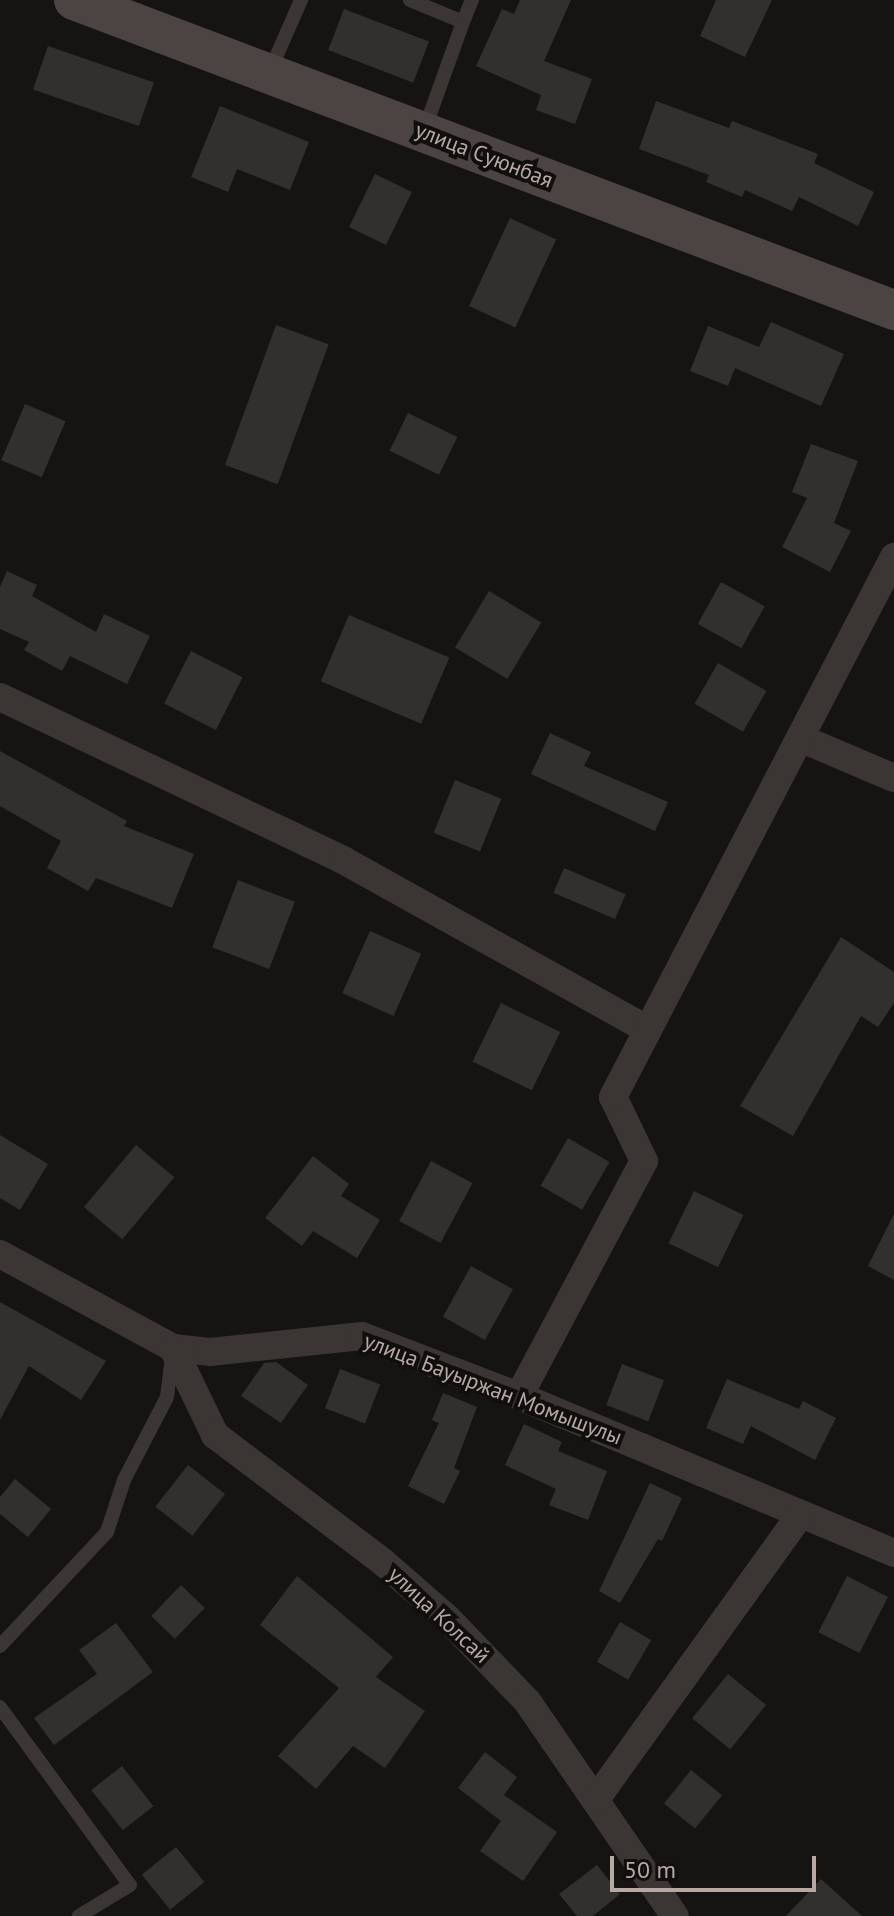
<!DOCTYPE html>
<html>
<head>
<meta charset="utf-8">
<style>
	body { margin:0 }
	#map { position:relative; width:894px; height:1916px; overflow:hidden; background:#151413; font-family:"PT Sans",sans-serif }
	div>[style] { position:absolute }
	.building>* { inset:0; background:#32302e; transform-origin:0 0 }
	.lane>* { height:14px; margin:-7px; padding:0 7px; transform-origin:7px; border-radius:7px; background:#3b3634 }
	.street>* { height:28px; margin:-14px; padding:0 14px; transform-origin:14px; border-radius:14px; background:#3b3634 }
	.secondary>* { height:40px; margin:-20px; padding:0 20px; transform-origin:20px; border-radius:20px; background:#4b4442 }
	span { translate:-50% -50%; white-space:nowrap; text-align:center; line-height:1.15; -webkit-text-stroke:8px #100f0e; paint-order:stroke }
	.street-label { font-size:22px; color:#b7a8a4 }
	.scale { position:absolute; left:610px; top:1856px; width:206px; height:36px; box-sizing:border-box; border:4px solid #b7a8a4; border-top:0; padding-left:10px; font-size:24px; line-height:28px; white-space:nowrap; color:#b7a8a4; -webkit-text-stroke:6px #100f0e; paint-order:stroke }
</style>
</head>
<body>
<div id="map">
	<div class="building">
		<i style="clip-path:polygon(520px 0,571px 0,544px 61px,592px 79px,575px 124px,536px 110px,541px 95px,476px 66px,502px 9px,514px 14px)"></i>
		<i style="clip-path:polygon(716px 0,772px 0,745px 57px,700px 36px)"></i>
		<i style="left:344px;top:9px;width:91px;height:44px;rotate:21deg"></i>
		<i style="left:48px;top:46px;width:112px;height:46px;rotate:19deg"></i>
		<i style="clip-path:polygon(656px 101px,729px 128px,732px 121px,818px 154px,814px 163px,874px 192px,858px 226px,799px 197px,792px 211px,745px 190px,742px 197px,706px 182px,709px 175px,639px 149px)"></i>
		<i style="clip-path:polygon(220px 106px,309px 142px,290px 190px,237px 169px,228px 192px,191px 177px)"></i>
		<i style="left:375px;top:174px;width:41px;height:59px;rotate:26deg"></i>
		<i style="left:510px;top:218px;width:51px;height:97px;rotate:25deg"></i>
		<i style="clip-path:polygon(771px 322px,844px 354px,821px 406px,735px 368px,728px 386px,690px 371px,708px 326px,759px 347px)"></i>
		<i style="left:276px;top:325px;width:56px;height:149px;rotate:20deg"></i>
		<i style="left:25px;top:404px;width:44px;height:61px;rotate:23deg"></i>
		<i style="left:408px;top:413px;width:55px;height:42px;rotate:26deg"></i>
		<i style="clip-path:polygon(811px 444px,858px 461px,834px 523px,851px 531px,830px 572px,782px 547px,807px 498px,792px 492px)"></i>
		<i style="clip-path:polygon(7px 571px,37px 585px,32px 596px,96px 632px,104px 614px,150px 636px,127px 684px,70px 656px,62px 671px,24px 650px,29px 642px,0 629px,0 587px)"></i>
		<i style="left:721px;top:582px;width:50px;height:48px;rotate:29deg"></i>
		<i style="left:489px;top:591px;width:61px;height:66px;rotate:31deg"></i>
		<i style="left:349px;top:615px;width:109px;height:72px;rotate:23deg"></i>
		<i style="left:191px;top:651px;width:58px;height:59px;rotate:27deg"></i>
		<i style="left:718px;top:663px;width:56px;height:47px;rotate:30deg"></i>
		<i style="clip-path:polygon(550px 733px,591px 752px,584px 766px,668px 802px,655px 831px,531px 774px)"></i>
		<i style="clip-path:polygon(0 751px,127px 821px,124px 826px,194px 854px,172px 908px,96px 878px,88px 891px,47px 868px,61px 841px,0 806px)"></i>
		<i style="left:455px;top:780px;width:50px;height:57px;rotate:22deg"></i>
		<i style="left:564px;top:868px;width:67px;height:27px;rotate:23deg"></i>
		<i style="left:238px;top:880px;width:61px;height:72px;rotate:21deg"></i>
		<i style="left:370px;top:931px;width:56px;height:68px;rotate:24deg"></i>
		<i style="clip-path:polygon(841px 937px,894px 972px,894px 1003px,878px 1027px,861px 1016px,793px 1136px,740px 1106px)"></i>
		<i style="left:501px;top:1003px;width:66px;height:65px;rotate:26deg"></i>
		<i style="clip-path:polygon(0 1135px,48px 1164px,20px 1210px,0 1198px)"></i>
		<i style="left:568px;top:1138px;width:48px;height:55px;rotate:30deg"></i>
		<i style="left:136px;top:1145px;width:50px;height:81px;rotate:40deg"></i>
		<i style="clip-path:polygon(313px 1156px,349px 1184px,341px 1196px,380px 1220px,357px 1258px,313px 1231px,302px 1246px,265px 1218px)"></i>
		<i style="left:431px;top:1161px;width:47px;height:68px;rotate:28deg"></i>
		<i style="left:694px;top:1191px;width:55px;height:58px;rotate:26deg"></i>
		<i style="clip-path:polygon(894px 1214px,894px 1280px,868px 1266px)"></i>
		<i style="left:471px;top:1266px;width:48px;height:58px;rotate:29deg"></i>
		<i style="clip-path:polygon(0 1302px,106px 1361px,81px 1400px,29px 1366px,0 1420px)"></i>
		<i style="clip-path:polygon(276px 1362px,308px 1385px,281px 1423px,241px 1396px,264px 1363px)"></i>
		<i style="left:622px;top:1364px;width:45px;height:44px;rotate:21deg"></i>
		<i style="left:340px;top:1369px;width:43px;height:42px;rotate:21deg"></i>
		<i style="clip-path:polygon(727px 1379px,799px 1409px,803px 1401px,836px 1418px,815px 1460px,751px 1426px,743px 1444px,706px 1428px)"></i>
		<i style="clip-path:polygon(443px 1393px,477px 1407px,454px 1468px,460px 1471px,444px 1504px,408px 1486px,439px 1423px,432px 1420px)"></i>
		<i style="clip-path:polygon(524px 1424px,562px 1442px,558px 1451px,607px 1471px,588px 1520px,549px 1505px,556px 1489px,505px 1465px)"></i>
		<i style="left:188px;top:1465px;width:47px;height:53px;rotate:38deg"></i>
		<i style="clip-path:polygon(15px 1479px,51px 1509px,28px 1537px,0 1514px,0 1497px)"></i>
		<i style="clip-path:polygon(650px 1483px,682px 1498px,662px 1541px,658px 1539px,620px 1603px,599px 1591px)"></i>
		<i style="clip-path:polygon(297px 1576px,393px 1657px,376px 1677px,425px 1711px,385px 1768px,353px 1746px,316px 1789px,278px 1756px,339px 1688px,260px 1625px)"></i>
		<i style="left:847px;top:1576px;width:46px;height:63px;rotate:27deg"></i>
		<i style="left:181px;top:1585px;width:33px;height:43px;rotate:44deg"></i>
		<i style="left:620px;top:1622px;width:36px;height:46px;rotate:30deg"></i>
		<i style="clip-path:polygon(116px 1623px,153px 1672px,54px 1745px,34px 1718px,97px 1674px,79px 1650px)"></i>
		<i style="left:728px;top:1674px;width:49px;height:57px;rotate:39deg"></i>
		<i style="clip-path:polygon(485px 1752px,517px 1777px,504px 1795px,557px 1832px,523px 1881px,480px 1851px,501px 1821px,458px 1788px)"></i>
		<i style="left:122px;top:1766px;width:51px;height:39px;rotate:52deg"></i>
		<i style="left:691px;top:1770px;width:40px;height:43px;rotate:39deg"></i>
		<i style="left:176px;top:1847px;width:45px;height:44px;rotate:51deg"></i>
		<i style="clip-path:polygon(597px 1865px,620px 1894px,593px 1916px,577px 1916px,559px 1894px)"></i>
		<i style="clip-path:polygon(821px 1879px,862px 1916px,786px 1916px)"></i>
	</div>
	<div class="lane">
		<i style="left:410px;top:0;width:57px;rotate:22.5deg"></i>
		<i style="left:463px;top:22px;width:113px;rotate:109.7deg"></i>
		<i style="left:463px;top:22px;width:24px;rotate:-68deg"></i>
		<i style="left:269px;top:73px;width:80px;rotate:-66.3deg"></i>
		<i style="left:0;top:1646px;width:156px;rotate:-46.8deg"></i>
		<i style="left:107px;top:1532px;width:55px;rotate:-71.9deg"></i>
		<i style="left:124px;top:1480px;width:93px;rotate:-62.6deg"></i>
		<i style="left:167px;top:1397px;width:41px;rotate:-83deg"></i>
		<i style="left:0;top:1707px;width:220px;rotate:53.9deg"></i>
		<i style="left:130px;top:1885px;width:60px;rotate:148.7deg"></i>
	</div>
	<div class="street">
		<i style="left:0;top:697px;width:380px;rotate:25.4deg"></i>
		<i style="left:343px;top:860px;width:349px;rotate:29.1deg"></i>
		<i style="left:800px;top:738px;width:102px;rotate:23.1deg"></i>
		<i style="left:0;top:1254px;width:197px;rotate:28.5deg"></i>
		<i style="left:173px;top:1348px;width:37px;rotate:6deg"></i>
		<i style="left:210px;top:1352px;width:153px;rotate:-6deg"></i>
		<i style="left:362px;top:1336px;width:181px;rotate:21deg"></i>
		<i style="left:531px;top:1401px;width:394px;rotate:22.7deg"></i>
		<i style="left:173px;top:1348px;width:97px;rotate:64.2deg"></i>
		<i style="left:215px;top:1435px;width:212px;rotate:37.1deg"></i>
		<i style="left:384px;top:1563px;width:84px;rotate:41.1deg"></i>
		<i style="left:447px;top:1618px;width:115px;rotate:46.1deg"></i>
		<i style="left:527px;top:1701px;width:261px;rotate:55.5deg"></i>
		<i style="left:519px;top:1396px;width:266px;rotate:-62deg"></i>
		<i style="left:644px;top:1161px;width:71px;rotate:-115.8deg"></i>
		<i style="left:613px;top:1097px;width:609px;rotate:-62.51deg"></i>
		<i style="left:596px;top:1799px;width:351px;rotate:-54.3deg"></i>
	</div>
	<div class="secondary">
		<i style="left:74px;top:0;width:877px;rotate:20.71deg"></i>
	</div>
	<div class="street-label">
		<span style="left:484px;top:155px;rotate:21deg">улица Суюнбая</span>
		<span style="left:493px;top:1389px;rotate:21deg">улица Бауыржан Момышулы</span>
		<span style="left:439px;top:1615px;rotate:43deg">улица Колсай</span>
	</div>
	<div class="scale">50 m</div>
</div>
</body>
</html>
